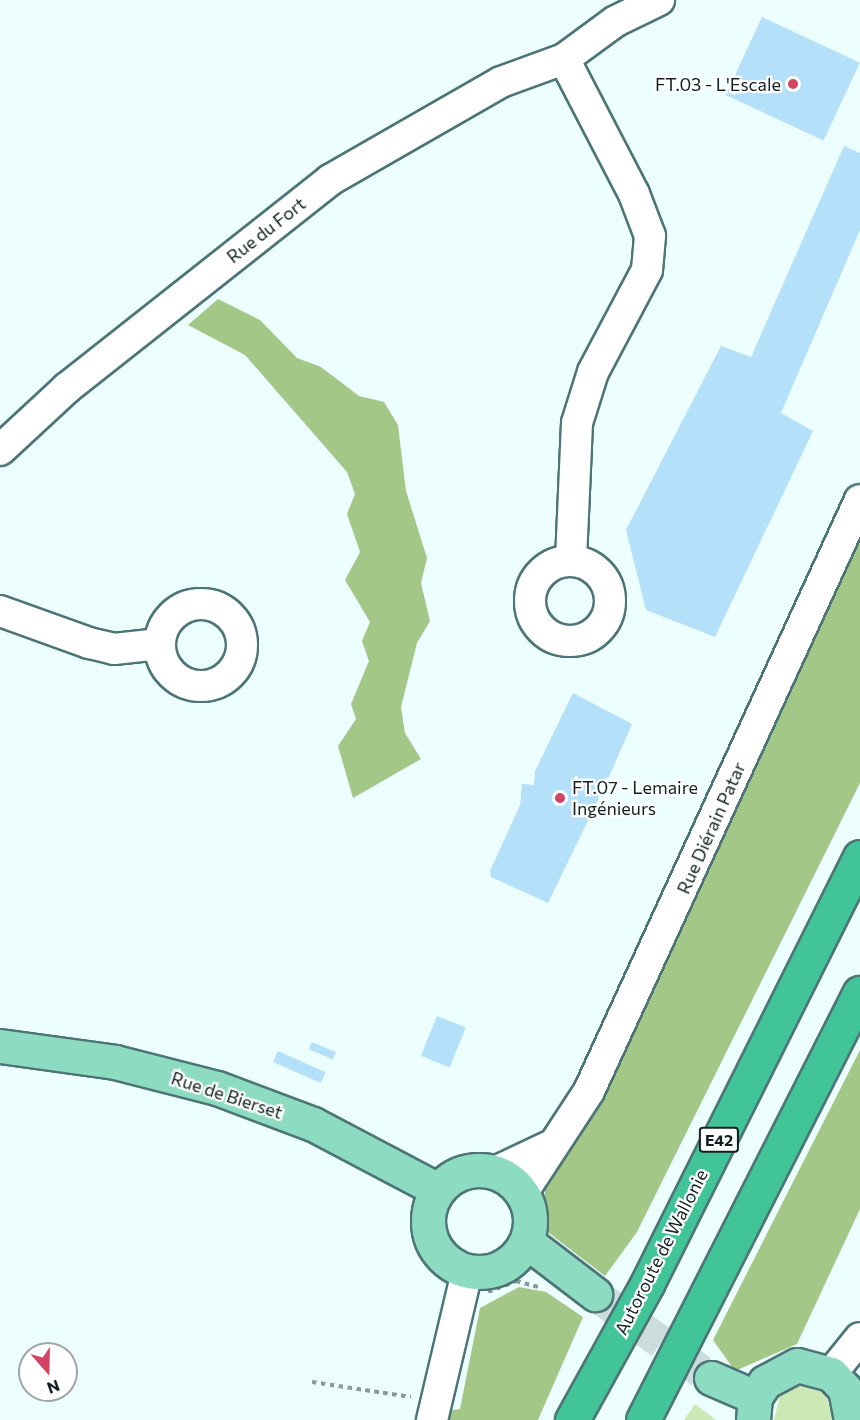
<!DOCTYPE html>
<html>
<head>
<meta charset="utf-8">
<style>
	body { margin:0 }
	#map { position:relative; width:860px; height:1420px; overflow:hidden; background:#edfeff; font-family:Commissioner,sans-serif }
	div>[style] { position:absolute }
	.green>* { inset:0; background:#cbe8b5 }
	.forest>* { inset:0; background:#a3c786 }
	.building>* { inset:0; background:#b5e0fa; transform-origin:0 0 }
	.major-tunnel>* { height:33px; margin-top:-16.5px; transform-origin:0; background:repeating-linear-gradient(90deg,#ccddde 0 33px,transparent 0 49px) }
	.path>* { height:4px; margin-top:-2px; transform-origin:0; background:repeating-linear-gradient(90deg,#8a9a9b 0 4.5px,transparent 0 9px) }
	.roads { filter:drop-shadow(2px 0 #4d7577) drop-shadow(-2px 0 #4d7577) drop-shadow(0 2px #4d7577) drop-shadow(0 -2px #4d7577) }
	.minor>* { height:30px; margin:-15px; padding:0 15px; transform-origin:15px; border-radius:15px; background:#fff }
	.minor>.ring { margin:-15px; padding:0; box-sizing:content-box; background:none; border:30px solid #fff; border-radius:50% }
	.major>* { height:33px; margin:-16.5px; padding:0 16.5px; transform-origin:16.5px; border-radius:16.5px; background:#8ddcc1 }
	.major>.ring { margin:-16.5px; padding:0; box-sizing:content-box; background:none; border:33px solid #8ddcc1; border-radius:50% }
	.highway>* { height:33px; margin:-16.5px; padding:0 16.5px; transform-origin:16.5px; border-radius:16.5px; background:#41c598 }
	.dots>* { width:16px; height:16px; translate:-50% -50%; box-sizing:border-box; border:3px solid #fff; border-radius:50% }
	span { translate:-50% -50%; white-space:nowrap; text-align:center; line-height:1.15; -webkit-text-stroke:4.5px #fff; paint-order:stroke }
	.shield-label span { padding:2px 4px; background:#fff; border:2px solid; border-radius:4px; -webkit-text-stroke-width:0 }
	.shield-label { font-size:16px; color:#112122; font-weight:700 }
	.poi-label { font-size:18px; color:#112122 }
	.right { translate:-100% -50%; text-align:right }
	.left { translate:0 -50%; text-align:left }
	.street-label { font-size:18px; color:#112122 }
	.north { position:absolute; left:18px; top:1342px; width:60px; height:60px; box-sizing:border-box; background:#fff; border:2px solid #a0a6a7; border-radius:50%; rotate:160deg; font-size:16px; font-weight:700; line-height:24px; text-align:center; color:#112122 }
	.north::after { content:''; display:block; margin:auto; width:21px; height:27px; background:#d24364; clip-path:polygon(50% 0,100% 100%,50% 72%,0 100%) }
</style>
</head>
<body>
<div id="map">
	<div class="green">
		<i style="clip-path:polygon(796px 1384px,825px 1392px,833px 1420px,774px 1420px,780px 1395px)"></i>
		<i style="clip-path:polygon(695px 1404px,716px 1420px,684px 1420px)"></i>
	</div>
	<div class="forest">
		<i style="clip-path:polygon(218px 299px,260px 320px,297px 358px,321px 367px,359px 396px,384px 402px,398px 425px,406px 491px,427px 558px,421px 583px,430px 621px,417px 643px,401px 707px,405px 733px,421px 759px,353px 798px,338px 746px,356px 719px,351px 704px,369px 661px,362px 641px,370px 622px,345px 580px,360px 552px,347px 514px,355px 494px,347px 472px,245px 355px,188px 325px)"></i>
		<i style="clip-path:polygon(860px 528px,860px 783px,637px 1232px,605px 1276px,545px 1230px,545px 1187px)"></i>
		<i style="clip-path:polygon(860px 1050px,860px 1209px,797px 1344px,735px 1371px,713px 1340px)"></i>
		<i style="clip-path:polygon(519px 1287px,546px 1292px,583px 1317px,538px 1420px,442px 1420px,446px 1411px,460px 1409px,480px 1308px)"></i>
	</div>
	<div class="building">
		<i style="left:762px;top:17px;width:108px;height:86px;rotate:25deg"></i>
		<i style="clip-path:polygon(844px 146px,860px 153px,860px 230px,781px 413px,813px 431px,715px 637px,646px 610px,626px 530px,721px 346px,751px 357px)"></i>
		<i style="clip-path:polygon(573px 693px,632px 724px,609px 777px,594px 785px,599px 798px,548px 903px,491px 877px,490px 871px,520px 805px,522px 784px,534px 785px,535px 771px)"></i>
		<i style="left:437px;top:1016px;width:31px;height:43px;rotate:22deg"></i>
		<i style="left:312px;top:1042px;width:26px;height:8px;rotate:23deg"></i>
		<i style="left:278px;top:1051px;width:52px;height:12px;rotate:24deg"></i>
	</div>
	<div class="major-tunnel">
		<i style="left:595px;top:1294px;width:143px;rotate:35.9deg"></i>
	</div>
	<div class="path">
		<i style="left:488px;top:1292px;width:30px;rotate:-21deg"></i>
		<i style="left:516px;top:1281px;width:23px;rotate:15deg"></i>
		<i style="left:312px;top:1382px;width:100px;rotate:8.6deg"></i>
	</div>
	<div class="roads">
		<div class="minor">
			<i style="left:564px;top:59px;width:152px;rotate:62.6deg"></i>
			<i style="left:634px;top:194px;width:45px;rotate:69.1deg"></i>
			<i style="left:650px;top:236px;width:34px;rotate:95deg"></i>
			<i style="left:647px;top:270px;width:115px;rotate:117.9deg"></i>
			<i style="left:593px;top:372px;width:53px;rotate:107.4deg"></i>
			<i style="left:577px;top:423px;width:138px;rotate:92.5deg"></i>
			<i style="left:0;top:450px;width:91px;rotate:-42.8deg"></i>
			<i style="left:67px;top:388px;width:335px;rotate:-38.3deg"></i>
			<i style="left:330px;top:180px;width:197px;rotate:-29.8deg"></i>
			<i style="left:501px;top:82px;width:67px;rotate:-20.1deg"></i>
			<i style="left:564px;top:59px;width:64px;rotate:-36.2deg"></i>
			<i style="left:616px;top:21px;width:48px;rotate:-26deg"></i>
			<i class="ring" style="left:530px;top:561px;width:50px;height:50px"></i>
			<i class="ring" style="left:160px;top:604px;width:52px;height:52px"></i>
			<i style="left:0;top:611px;width:95px;rotate:19.8deg"></i>
			<i style="left:89px;top:643px;width:26px;rotate:13deg"></i>
			<i style="left:114px;top:649px;width:46px;rotate:-6.2deg"></i>
			<i style="left:495px;top:1172px;width:59px;rotate:-25.3deg"></i>
			<i style="left:523px;top:1192px;width:121px;rotate:-56.8deg"></i>
			<i style="left:589px;top:1091px;width:650px;rotate:-65.37deg"></i>
			<i style="left:831px;top:1374px;width:46px;rotate:-51.1deg"></i>
			<i style="left:432px;top:1420px;width:152px;rotate:-76.7deg"></i>
		</div>
		<div class="major">
			<i style="left:0;top:1046px;width:116px;rotate:7.9deg"></i>
			<i style="left:115px;top:1062px;width:105px;rotate:14.3deg"></i>
			<i style="left:217px;top:1088px;width:103px;rotate:20.6deg"></i>
			<i style="left:313px;top:1124px;width:141px;rotate:27.8deg"></i>
			<i class="ring" style="left:428px;top:1170px;width:69px;height:69px"></i>
			<i style="left:527px;top:1242px;width:86px;rotate:37.4deg"></i>
			<i style="left:711px;top:1378px;width:48px;rotate:23.4deg"></i>
			<i style="left:753px;top:1420px;width:23px;rotate:-85deg"></i>
			<i style="left:755px;top:1397px;width:18px;rotate:-56deg"></i>
			<i style="left:765px;top:1382px;width:36px;rotate:-28deg"></i>
			<i style="left:797px;top:1365px;width:35px;rotate:15deg"></i>
			<i style="left:831px;top:1374px;width:21px;rotate:47deg"></i>
			<i style="left:845px;top:1389px;width:32px;rotate:79deg"></i>
		</div>
		<div class="highway">
			<i style="left:572px;top:1420px;width:155px;rotate:-61.1deg"></i>
			<i style="left:647px;top:1284px;width:477px;rotate:-63.5deg"></i>
			<i style="left:643px;top:1420px;width:479px;rotate:-63.1deg"></i>
		</div>
	</div>
	<div class="dots">
		<i style="left:793px;top:84px;background:#d24364"></i>
		<i style="left:560px;top:798px;background:#d24364"></i>
	</div>
	<div class="shield-label">
		<span style="left:719px;top:1140px">E42</span>
	</div>
	<div class="poi-label">
		<span class="right" style="left:781px;top:84px">FT.03 - L'Escale</span>
		<span class="left" style="left:572px;top:798px">FT.07 - Lemaire<br>Ingénieurs</span>
	</div>
	<div class="street-label">
		<span style="left:266px;top:230px;rotate:-38deg">Rue du Fort</span>
		<span style="left:711px;top:828px;rotate:-66deg">Rue Diérain Patar</span>
		<span style="left:227px;top:1095px;rotate:18deg">Rue de Bierset</span>
		<span style="left:661px;top:1252px;rotate:-63deg">Autoroute de Wallonie</span>
	</div>
	<div class="north">N</div>
</div>
</body>
</html>
